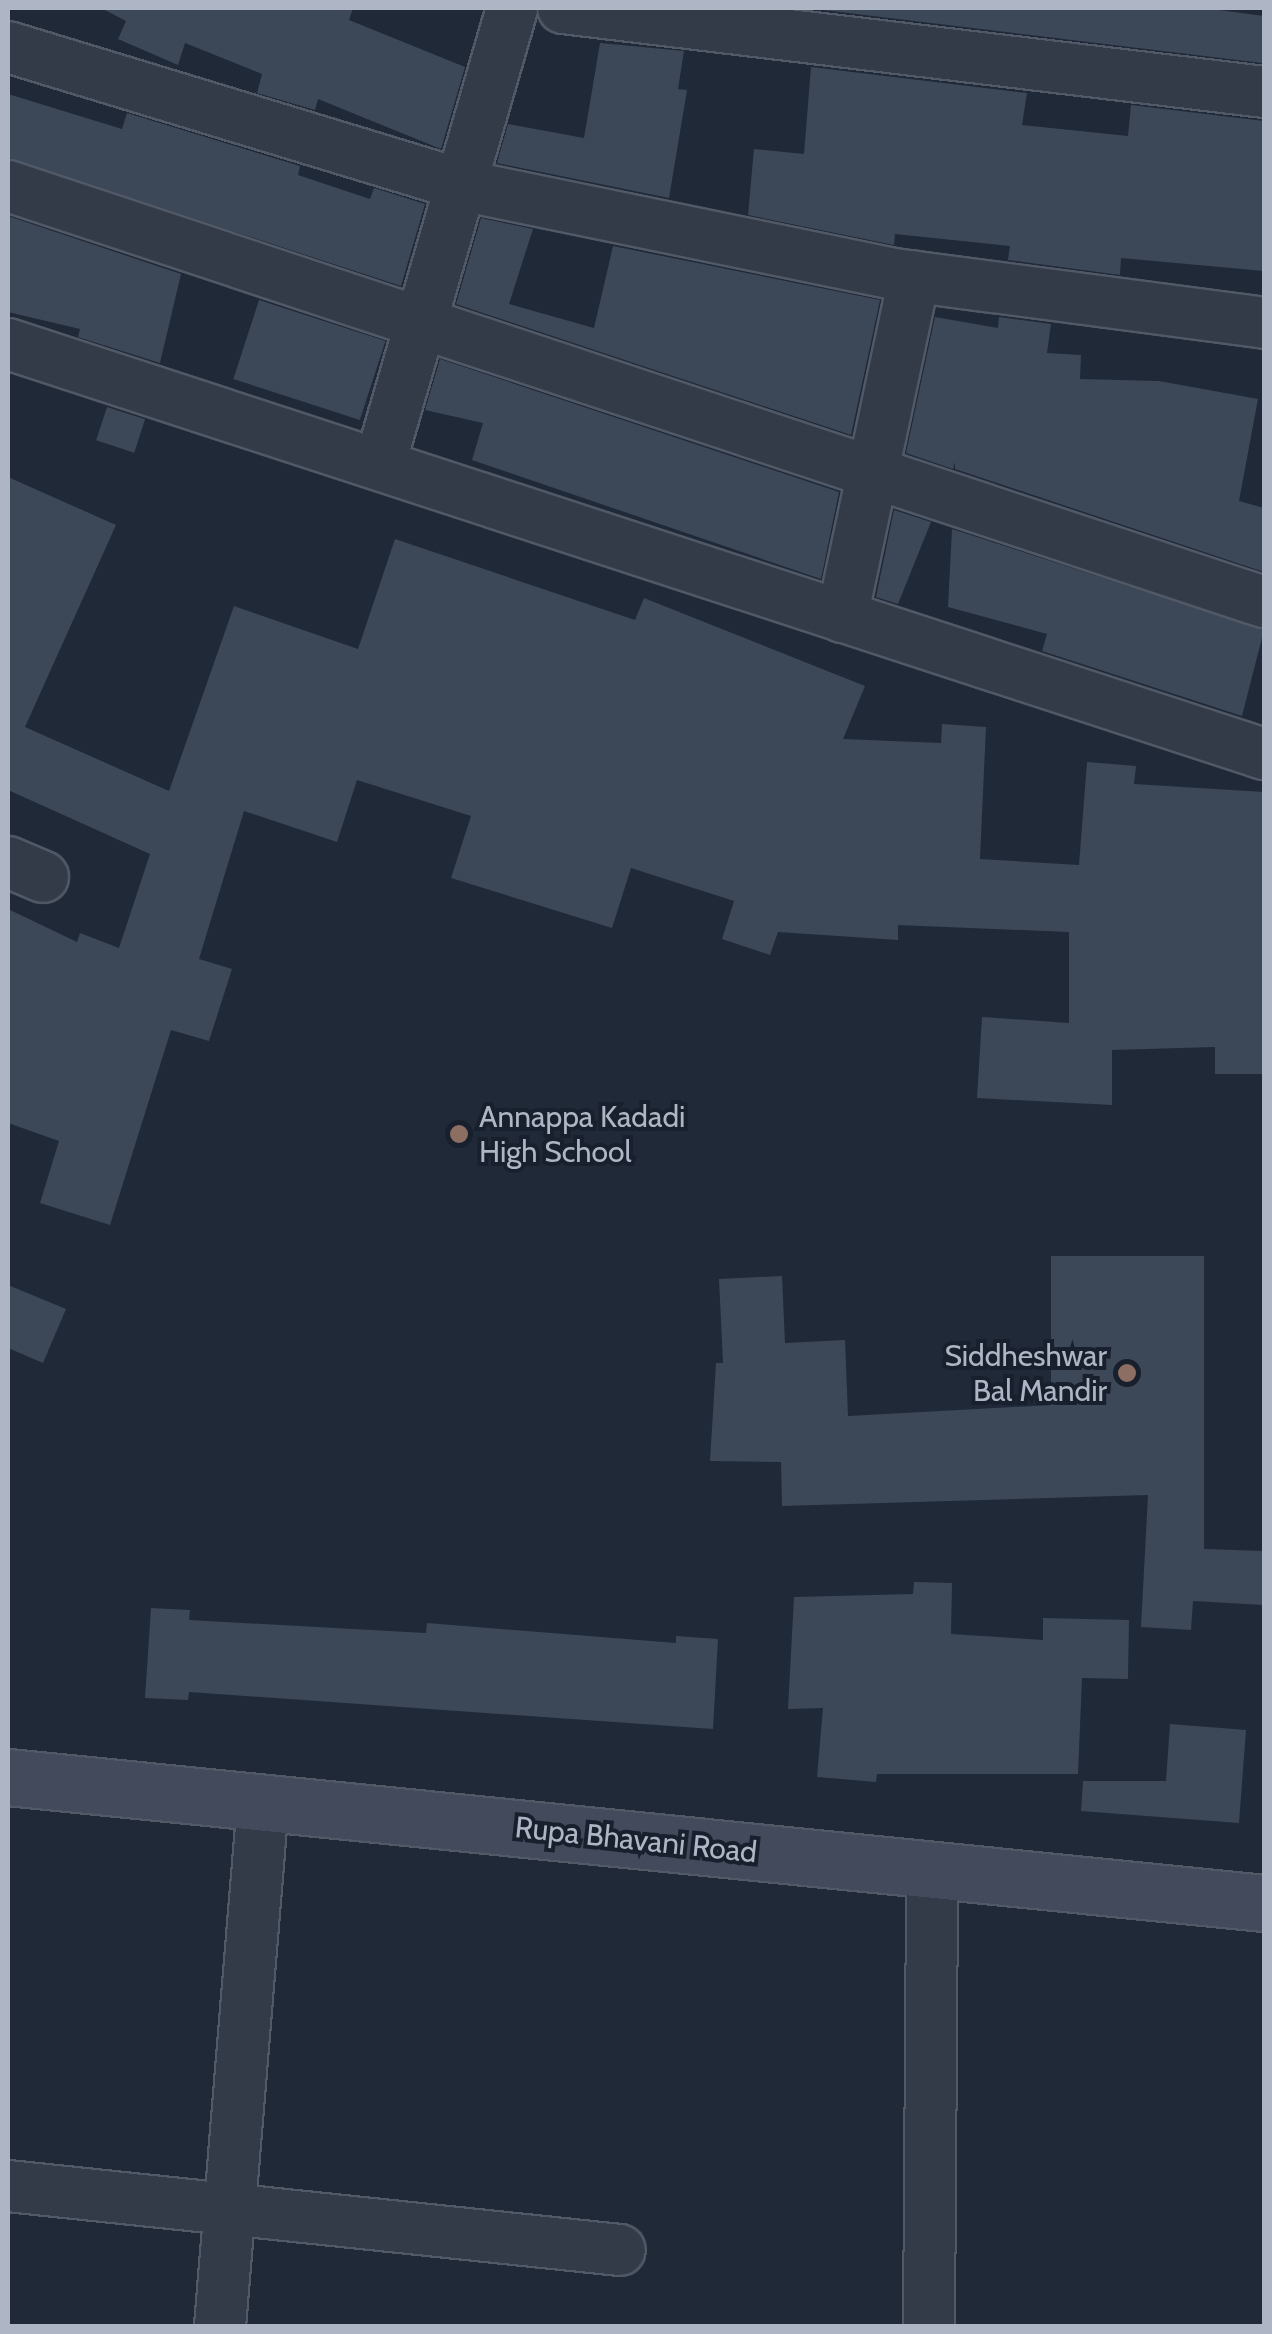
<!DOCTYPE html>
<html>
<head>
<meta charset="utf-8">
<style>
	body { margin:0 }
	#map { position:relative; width:1272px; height:2334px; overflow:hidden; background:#202938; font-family:Cabin,sans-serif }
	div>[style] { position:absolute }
	.building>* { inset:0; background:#3c4758; transform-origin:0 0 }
	.roads { filter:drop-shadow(2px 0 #515966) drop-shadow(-2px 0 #515966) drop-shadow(0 2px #515966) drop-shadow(0 -2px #515966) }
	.street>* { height:50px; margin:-25px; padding:0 25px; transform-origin:25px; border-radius:25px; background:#343b48 }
	.secondary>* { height:55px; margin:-27.5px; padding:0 27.5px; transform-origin:27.5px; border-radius:27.5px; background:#424a5c }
	.dots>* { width:28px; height:28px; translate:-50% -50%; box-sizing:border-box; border:5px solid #19202d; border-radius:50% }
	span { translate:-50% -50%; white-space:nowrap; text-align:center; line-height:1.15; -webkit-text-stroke:8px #19202d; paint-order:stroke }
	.poi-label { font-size:30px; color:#aeb6c5 }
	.left { translate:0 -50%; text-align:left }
	.right { translate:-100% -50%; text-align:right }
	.street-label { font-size:30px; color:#aeb6c5 }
	.frame { position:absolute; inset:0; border:10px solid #aeb6c5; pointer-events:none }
</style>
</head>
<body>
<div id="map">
	<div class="building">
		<i style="clip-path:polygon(101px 8px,353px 8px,349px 20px,465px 67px,441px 149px,318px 99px,315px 110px,257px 93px,262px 74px,185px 43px,178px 65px,118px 39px,126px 21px)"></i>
		<i style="clip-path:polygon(1204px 8px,1264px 16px,1262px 63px,815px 9px)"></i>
		<i style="clip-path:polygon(600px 43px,684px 51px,678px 89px,687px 90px,669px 198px,497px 163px,508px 124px,584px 138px)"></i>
		<i style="clip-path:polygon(811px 67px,1027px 93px,1022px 125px,1128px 136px,1131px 105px,1264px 121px,1264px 271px,1121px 258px,1120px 275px,1008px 260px,1010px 246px,895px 234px,894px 245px,748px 215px,754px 149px,804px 154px)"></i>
		<i style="clip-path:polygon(8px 94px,122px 129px,127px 113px,300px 166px,298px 175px,370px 199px,374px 188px,425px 204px,401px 286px,8px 158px)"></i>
		<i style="clip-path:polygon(8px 216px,181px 274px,160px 363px,78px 337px,80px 329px,8px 312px)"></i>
		<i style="clip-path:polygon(481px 218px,533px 229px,509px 304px,594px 328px,613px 246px,880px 300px,851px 435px,456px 304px)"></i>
		<i style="left:259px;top:300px;width:133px;height:83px;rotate:18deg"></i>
		<i style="clip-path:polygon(935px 317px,998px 328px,999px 317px,1051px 324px,1047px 353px,1081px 355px,1080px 379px,1159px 381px,1258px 399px,1239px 501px,1264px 508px,1264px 572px,955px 469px,955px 462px,953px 469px,906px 453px)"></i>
		<i style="clip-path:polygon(440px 359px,839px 492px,821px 579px,472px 460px,483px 423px,425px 410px)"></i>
		<i style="left:107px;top:407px;width:40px;height:35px;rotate:18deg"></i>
		<i style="clip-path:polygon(8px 477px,116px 525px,25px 727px,169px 791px,234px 606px,358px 649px,395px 539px,635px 620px,644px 598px,865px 686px,843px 739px,941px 743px,942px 724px,986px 727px,980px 859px,1079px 865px,1087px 762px,1136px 766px,1134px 784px,1264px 792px,1264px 1074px,1215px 1074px,1215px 1047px,1112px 1050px,1112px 1105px,977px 1098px,982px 1017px,1069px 1023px,1069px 932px,898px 925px,898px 940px,778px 932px,770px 955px,722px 939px,734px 901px,631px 868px,612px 928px,451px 878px,471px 816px,357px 780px,337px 842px,244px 811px,199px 959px,232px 969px,209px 1041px,171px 1030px,110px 1225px,40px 1203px,59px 1141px,8px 1123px,8px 909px,77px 942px,80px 933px,119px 948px,150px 854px,8px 790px)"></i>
		<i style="clip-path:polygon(894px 510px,931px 522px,898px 604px,876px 597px)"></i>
		<i style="clip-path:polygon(952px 529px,1264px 630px,1242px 716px,1042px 651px,1047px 634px,948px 607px)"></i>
		<i style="clip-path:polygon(1051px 1256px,1204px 1256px,1204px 1549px,1264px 1551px,1264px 1605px,1193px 1601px,1191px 1630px,1141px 1627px,1148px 1495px,782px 1506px,781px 1462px,710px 1461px,716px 1363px,723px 1363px,719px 1279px,782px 1276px,785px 1343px,845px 1340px,848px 1416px,1051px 1405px)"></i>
		<i style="clip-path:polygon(8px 1285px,66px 1309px,43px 1363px,8px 1348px)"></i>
		<i style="clip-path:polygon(914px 1582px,952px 1583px,951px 1634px,1043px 1640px,1043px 1618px,1129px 1620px,1128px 1679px,1082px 1678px,1078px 1774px,877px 1774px,876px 1782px,817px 1777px,823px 1708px,788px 1709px,794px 1597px,913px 1594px)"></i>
		<i style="clip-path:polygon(151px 1608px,190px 1610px,189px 1620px,426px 1633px,427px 1623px,676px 1643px,676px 1636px,718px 1639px,713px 1729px,189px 1692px,188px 1700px,145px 1698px)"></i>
		<i style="clip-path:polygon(1170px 1724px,1246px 1730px,1239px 1823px,1081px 1811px,1083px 1781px,1166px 1781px)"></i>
	</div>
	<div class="roads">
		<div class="street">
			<i style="left:563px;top:8px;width:706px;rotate:6.83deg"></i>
			<i style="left:8px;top:47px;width:474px;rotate:16.9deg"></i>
			<i style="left:461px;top:185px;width:442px;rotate:11.6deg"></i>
			<i style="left:894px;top:274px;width:373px;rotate:7.5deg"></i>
			<i style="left:8px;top:186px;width:1323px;rotate:18.33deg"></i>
			<i style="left:8px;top:344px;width:1321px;rotate:18.08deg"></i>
			<i style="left:380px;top:463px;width:474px;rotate:-73.8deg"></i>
			<i style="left:842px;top:617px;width:348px;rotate:-78deg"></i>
			<i style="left:8px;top:862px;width:38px;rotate:23deg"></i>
			<i style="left:8px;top:2186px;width:615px;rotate:5.97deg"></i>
			<i style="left:220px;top:2326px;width:525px;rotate:-85.3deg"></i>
			<i style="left:929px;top:2326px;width:457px;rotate:-89.6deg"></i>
		</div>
		<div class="secondary">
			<i style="left:8px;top:1777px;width:1262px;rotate:5.73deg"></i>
		</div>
	</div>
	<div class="dots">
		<i style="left:459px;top:1134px;background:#8d6e63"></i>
		<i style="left:1127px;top:1373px;background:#8d6e63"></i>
	</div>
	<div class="poi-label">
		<span class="left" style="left:479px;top:1134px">Annappa Kadadi<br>High School</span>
		<span class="right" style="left:1107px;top:1373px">Siddheshwar<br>Bal Mandir</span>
	</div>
	<div class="street-label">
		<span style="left:636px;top:1840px;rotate:6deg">Rupa Bhavani Road</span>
	</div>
	<div class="frame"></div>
</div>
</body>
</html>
